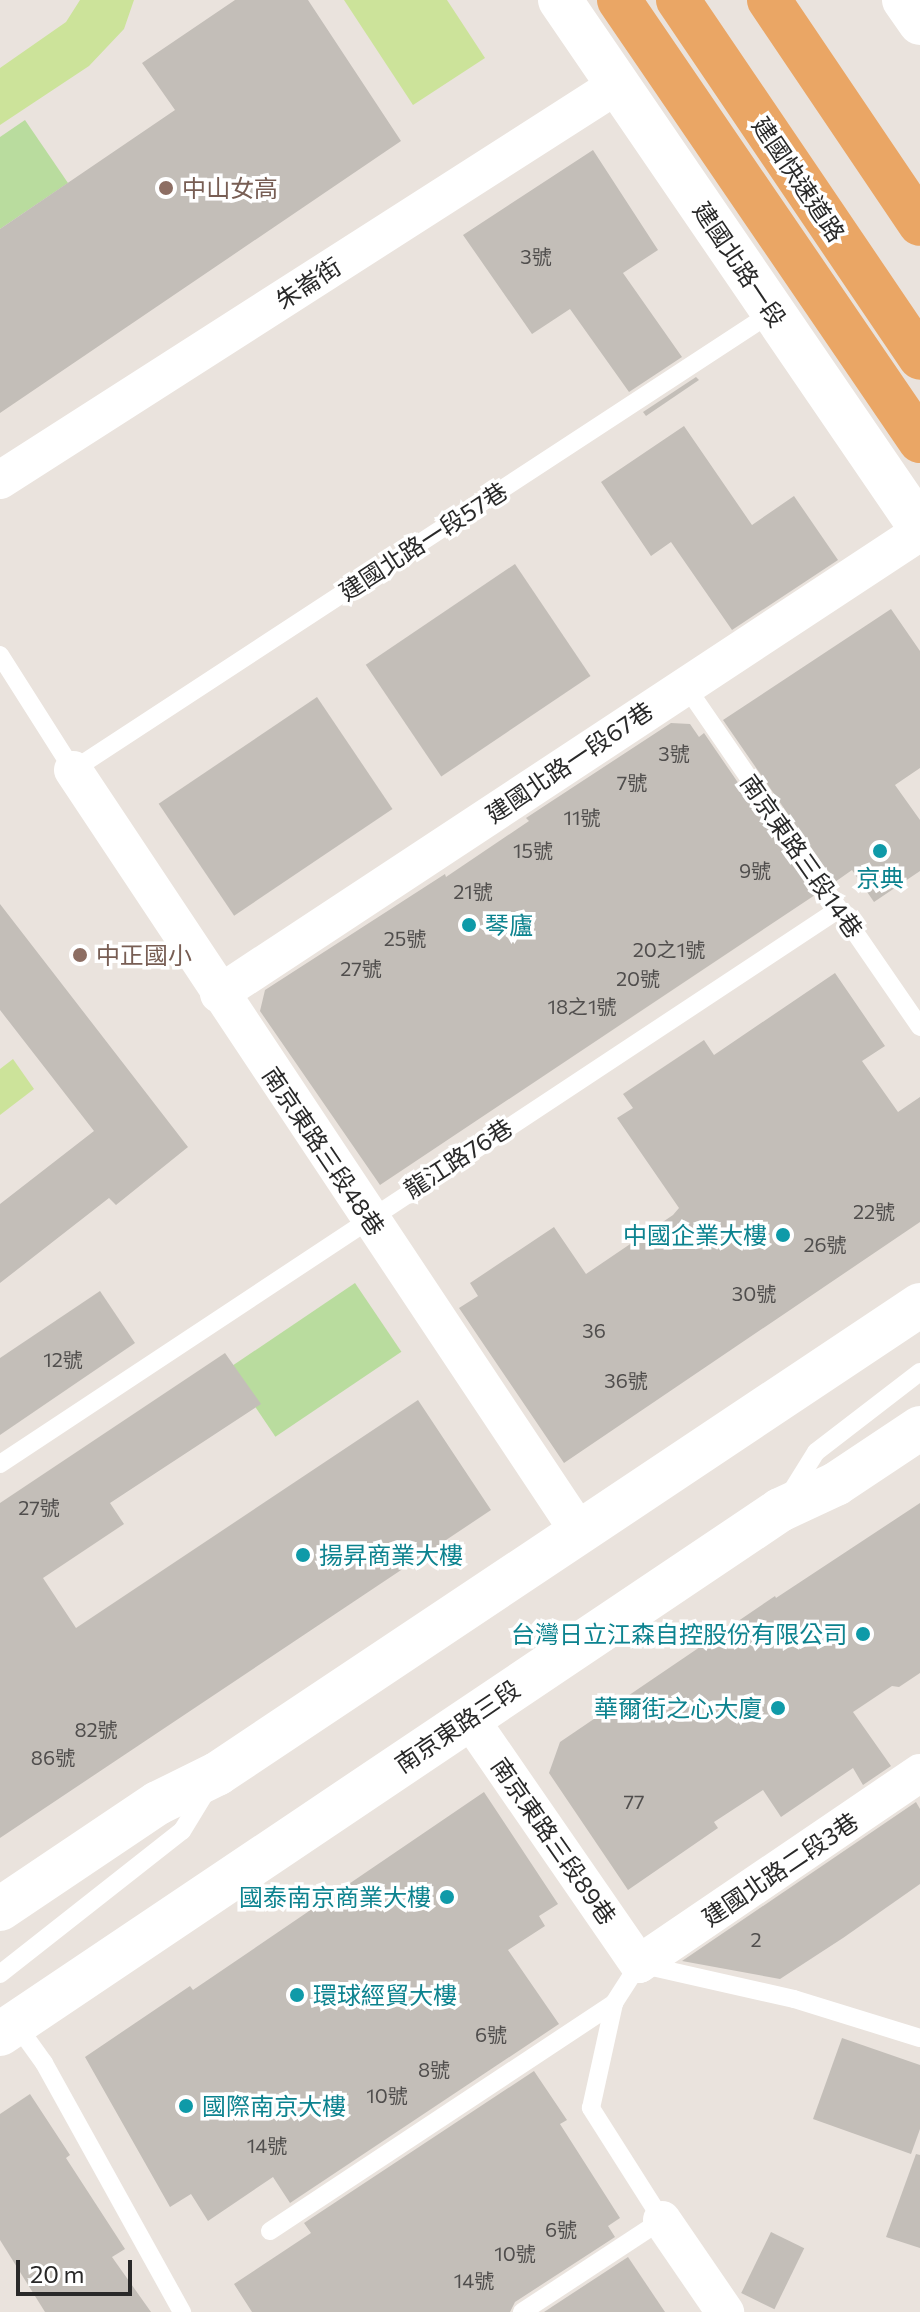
<!DOCTYPE html>
<html>
<head>
<meta charset="utf-8">
<style>
	body { margin:0 }
	#map { position:relative; width:920px; height:2312px; overflow:hidden; background:#eae3dd; font-family:Commissioner,"Noto Sans TC",sans-serif }
	div>[style] { position:absolute }
	.green>* { inset:0; background:#b9dc9e; transform-origin:0 0 }
	.pitch>* { inset:0; background:#cce39a }
	.building>* { inset:0; background:#c3beb8; transform-origin:0 0 }
	.service>* { height:18px; margin:-9px; padding:0 9px; transform-origin:9px; border-radius:9px; background:#fff }
	.minor>* { height:38px; margin:-19px; padding:0 19px; transform-origin:19px; border-radius:19px; background:#fff }
	.tertiary>* { height:44px; margin:-22px; padding:0 22px; transform-origin:22px; border-radius:22px; background:#fff }
	.secondary>* { height:44px; margin:-22px; padding:0 22px; transform-origin:22px; border-radius:22px; background:#fff }
	.trunk>* { height:44px; margin:-22px; padding:0 22px; transform-origin:22px; border-radius:22px; background:#eaa665 }
	.dots>* { width:22px; height:22px; translate:-50% -50%; box-sizing:border-box; border:4px solid #fff; border-radius:50% }
	span { translate:-50% -50%; white-space:nowrap; text-align:center; line-height:1.15; -webkit-text-stroke:7px #fff; paint-order:stroke }
	.number-label { font-size:20px; color:#504e4d }
	.number-label span { -webkit-text-stroke-width:0 }
	.street-label { font-size:24px; color:#292929 }
	.education-label { font-size:24px; color:#785e54 }
	.left { translate:0 -50%; text-align:left }
	.culture-label { font-size:24px; color:#0d838f }
	.right { translate:-100% -50%; text-align:right }
	.scale { position:absolute; left:16px; top:2260px; width:116px; height:36px; box-sizing:border-box; border:4px solid #292929; border-top:0; padding-left:10px; font-size:24px; line-height:28px; white-space:nowrap; color:#292929; -webkit-text-stroke:6px #fff; paint-order:stroke }
</style>
</head>
<body>
<div id="map">
	<div class="green">
		<i style="clip-path:polygon(25px 120px,68px 183px,0 229px,0 137px)"></i>
		<i style="left:355px;top:1283px;width:83px;height:152px;rotate:56deg"></i>
	</div>
	<div class="pitch">
		<i style="clip-path:polygon(80px 0,134px 0,124px 29px,89px 66px,0 125px,0 68px,66px 22px)"></i>
		<i style="clip-path:polygon(344px 0,447px 0,485px 58px,413px 105px)"></i>
		<i style="clip-path:polygon(13px 1059px,34px 1089px,0 1115px,0 1069px)"></i>
	</div>
	<div class="building">
		<i style="clip-path:polygon(235px 0,308px 0,401px 141px,0 413px,0 229px,175px 110px,142px 63px)"></i>
		<i style="clip-path:polygon(593px 150px,658px 250px,623px 273px,682px 357px,629px 392px,570px 309px,532px 334px,463px 235px)"></i>
		<i style="clip-path:polygon(696px 377px,699px 380px,646px 416px,643px 412px)"></i>
		<i style="clip-path:polygon(684px 426px,752px 525px,794px 496px,838px 560px,732px 630px,671px 542px,651px 556px,601px 482px)"></i>
		<i style="left:515px;top:564px;width:135px;height:180px;rotate:56deg"></i>
		<i style="clip-path:polygon(891px 609px,920px 651px,920px 768px,895px 785px,920px 820px,920px 871px,874px 902px,852px 870px,835px 882px,723px 720px)"></i>
		<i style="left:317px;top:697px;width:135px;height:191px;rotate:56deg"></i>
		<i style="clip-path:polygon(671px 723px,690px 724px,699px 737px,704px 733px,815px 895px,380px 1185px,260px 1011px,265px 990px,445px 874px,446px 877px,529px 821px,526px 818px)"></i>
		<i style="clip-path:polygon(0 904px,188px 1147px,116px 1205px,109px 1198px,0 1283px,0 1204px,94px 1131px,0 1010px)"></i>
		<i style="clip-path:polygon(835px 973px,885px 1046px,862px 1061px,898px 1112px,920px 1097px,920px 1222px,564px 1463px,459px 1308px,478px 1296px,470px 1283px,554px 1227px,586px 1274px,673px 1215px,679px 1208px,617px 1118px,633px 1108px,623px 1094px,704px 1040px,714px 1055px)"></i>
		<i style="clip-path:polygon(100px 1291px,135px 1343px,0 1435px,0 1358px)"></i>
		<i style="clip-path:polygon(225px 1353px,261px 1404px,110px 1503px,124px 1524px,43px 1578px,76px 1628px,418px 1400px,491px 1510px,0 1838px,0 1503px)"></i>
		<i style="clip-path:polygon(920px 1503px,920px 1673px,899px 1687px,892px 1686px,853px 1712px,891px 1766px,863px 1785px,853px 1768px,781px 1817px,763px 1790px,714px 1822px,718px 1828px,628px 1890px,549px 1773px,560px 1742px,775px 1596px,776px 1598px)"></i>
		<i style="clip-path:polygon(484px 1792px,558px 1904px,539px 1916px,545px 1926px,508px 1950px,559px 2024px,290px 2203px,273px 2177px,208px 2221px,191px 2194px,170px 2207px,85px 2057px,190px 1986px,193px 1990px)"></i>
		<i style="clip-path:polygon(916px 1802px,920px 1809px,920px 1884px,843px 1938px,780px 1979px,682px 1961px)"></i>
		<i style="clip-path:polygon(842px 2038px,920px 2065px,920px 2129px,911px 2154px,813px 2119px)"></i>
		<i style="clip-path:polygon(534px 2071px,567px 2120px,560px 2124px,620px 2218px,608px 2226px,615px 2237px,515px 2302px,510px 2312px,252px 2312px,234px 2284px,311px 2233px,304px 2223px)"></i>
		<i style="clip-path:polygon(30px 2094px,70px 2155px,66px 2158px,125px 2249px,112px 2257px,151px 2312px,45px 2312px,0 2240px,0 2114px)"></i>
		<i style="clip-path:polygon(916px 2154px,920px 2155px,920px 2248px,886px 2237px)"></i>
		<i style="left:771px;top:2232px;width:37px;height:68px;rotate:26deg"></i>
		<i style="clip-path:polygon(628px 2257px,665px 2312px,544px 2312px)"></i>
	</div>
	<div class="service">
		<i style="left:0;top:655px;width:136px;rotate:57.6deg"></i>
		<i style="left:73px;top:770px;width:837px;rotate:-33.2deg"></i>
		<i style="left:685px;top:685px;width:415px;rotate:55.5deg"></i>
		<i style="left:0;top:1464px;width:1006px;rotate:-33.48deg"></i>
		<i style="left:788px;top:1497px;width:53px;rotate:-58.1deg"></i>
		<i style="left:816px;top:1452px;width:131px;rotate:-37.6deg"></i>
		<i style="left:0;top:1974px;width:231px;rotate:-38.2deg"></i>
		<i style="left:182px;top:1831px;width:48px;rotate:-58.6deg"></i>
		<i style="left:16px;top:2024px;width:48px;rotate:54.3deg"></i>
		<i style="left:44px;top:2063px;width:285px;rotate:61deg"></i>
		<i style="left:270px;top:2231px;width:413px;rotate:-33.5deg"></i>
		<i style="left:522px;top:2312px;width:168px;rotate:-33.3deg"></i>
		<i style="left:662px;top:2220px;width:133px;rotate:-122.4deg"></i>
		<i style="left:591px;top:2108px;width:107px;rotate:-77.6deg"></i>
		<i style="left:614px;top:2003px;width:46px;rotate:-57.3deg"></i>
		<i style="left:639px;top:1964px;width:159px;rotate:12.7deg"></i>
		<i style="left:794px;top:1999px;width:132px;rotate:17.2deg"></i>
	</div>
	<div class="minor">
		<i style="left:0;top:480px;width:733px;rotate:-32.63deg"></i>
		<i style="left:73px;top:770px;width:912px;rotate:56.4deg"></i>
		<i style="left:219px;top:994px;width:840px;rotate:-33.39deg"></i>
		<i style="left:469px;top:1718px;width:299px;rotate:55.4deg"></i>
		<i style="left:639px;top:1964px;width:340px;rotate:-34.2deg"></i>
		<i style="left:662px;top:2220px;width:112px;rotate:55.6deg"></i>
	</div>
	<div class="tertiary">
		<i style="left:560px;top:0;width:638px;rotate:55.66deg"></i>
		<i style="left:904px;top:0;width:28px;rotate:55deg"></i>
	</div>
	<div class="secondary">
		<i style="left:0;top:1909px;width:190px;rotate:-33.9deg"></i>
		<i style="left:158px;top:1803px;width:66px;rotate:-26.2deg"></i>
		<i style="left:217px;top:1774px;width:845px;rotate:-33.71deg"></i>
		<i style="left:0;top:2034px;width:940px;rotate:-33.89deg"></i>
		<i style="left:780px;top:1510px;width:62px;rotate:-24.9deg"></i>
		<i style="left:836px;top:1484px;width:101px;rotate:-33.7deg"></i>
	</div>
	<div class="trunk">
		<i style="left:619px;top:0;width:534px;rotate:55.68deg"></i>
		<i style="left:678px;top:0;width:432px;rotate:55.9deg"></i>
		<i style="left:769px;top:0;width:270px;rotate:56deg"></i>
	</div>
	<div class="dots">
		<i style="left:166px;top:188px;background:#8d6e63"></i>
		<i style="left:880px;top:851px;background:#0f9aa8"></i>
		<i style="left:469px;top:925px;background:#0f9aa8"></i>
		<i style="left:80px;top:955px;background:#8d6e63"></i>
		<i style="left:783px;top:1235px;background:#0f9aa8"></i>
		<i style="left:303px;top:1555px;background:#0f9aa8"></i>
		<i style="left:863px;top:1634px;background:#0f9aa8"></i>
		<i style="left:778px;top:1708px;background:#0f9aa8"></i>
		<i style="left:447px;top:1897px;background:#0f9aa8"></i>
		<i style="left:297px;top:1995px;background:#0f9aa8"></i>
		<i style="left:186px;top:2106px;background:#0f9aa8"></i>
	</div>
	<div class="number-label">
		<span style="left:536px;top:256px">3號</span>
		<span style="left:674px;top:753px">3號</span>
		<span style="left:632px;top:782px">7號</span>
		<span style="left:582px;top:817px">11號</span>
		<span style="left:533px;top:850px">15號</span>
		<span style="left:755px;top:870px">9號</span>
		<span style="left:473px;top:891px">21號</span>
		<span style="left:405px;top:938px">25號</span>
		<span style="left:669px;top:949px">20之1號</span>
		<span style="left:361px;top:968px">27號</span>
		<span style="left:638px;top:978px">20號</span>
		<span style="left:582px;top:1006px">18之1號</span>
		<span style="left:874px;top:1211px">22號</span>
		<span style="left:825px;top:1244px">26號</span>
		<span style="left:754px;top:1293px">30號</span>
		<span style="left:594px;top:1330px">36</span>
		<span style="left:63px;top:1359px">12號</span>
		<span style="left:626px;top:1380px">36號</span>
		<span style="left:39px;top:1507px">27號</span>
		<span style="left:96px;top:1729px">82號</span>
		<span style="left:53px;top:1757px">86號</span>
		<span style="left:634px;top:1801px">77</span>
		<span style="left:756px;top:1939px">2</span>
		<span style="left:491px;top:2034px">6號</span>
		<span style="left:434px;top:2069px">8號</span>
		<span style="left:387px;top:2095px">10號</span>
		<span style="left:267px;top:2145px">14號</span>
		<span style="left:561px;top:2229px">6號</span>
		<span style="left:515px;top:2253px">10號</span>
		<span style="left:474px;top:2280px">14號</span>
	</div>
	<div class="street-label">
		<span style="left:799px;top:179px;rotate:56deg">建國快速道路</span>
		<span style="left:740px;top:264px;rotate:56deg">建國北路一段</span>
		<span style="left:308px;top:283px;rotate:-33deg">朱崙街</span>
		<span style="left:423px;top:541px;rotate:-33deg">建國北路一段57巷</span>
		<span style="left:569px;top:762px;rotate:-34deg">建國北路一段67巷</span>
		<span style="left:802px;top:856px;rotate:55deg">南京東路三段14巷</span>
		<span style="left:324px;top:1151px;rotate:56deg">南京東路三段48巷</span>
		<span style="left:458px;top:1158px;rotate:-33deg">龍江路76巷</span>
		<span style="left:457px;top:1726px;rotate:-34deg">南京東路三段</span>
		<span style="left:554px;top:1841px;rotate:55deg">南京東路三段89巷</span>
		<span style="left:780px;top:1869px;rotate:-34deg">建國北路二段3巷</span>
	</div>
	<div class="education-label">
		<span class="left" style="left:182px;top:188px">中山女高</span>
		<span class="left" style="left:96px;top:955px">中正國小</span>
	</div>
	<div class="culture-label">
		<span style="left:880px;top:878px">京典</span>
		<span class="left" style="left:485px;top:925px">琴廬</span>
		<span class="right" style="left:767px;top:1235px">中國企業大樓</span>
		<span class="left" style="left:319px;top:1555px">揚昇商業大樓</span>
		<span class="right" style="left:847px;top:1634px">台灣日立江森自控股份有限公司</span>
		<span class="right" style="left:762px;top:1708px">華爾街之心大廈</span>
		<span class="right" style="left:431px;top:1897px">國泰南京商業大樓</span>
		<span class="left" style="left:313px;top:1995px">環球經貿大樓</span>
		<span class="left" style="left:202px;top:2106px">國際南京大樓</span>
	</div>
	<div class="scale">20 m</div>
</div>
</body>
</html>
